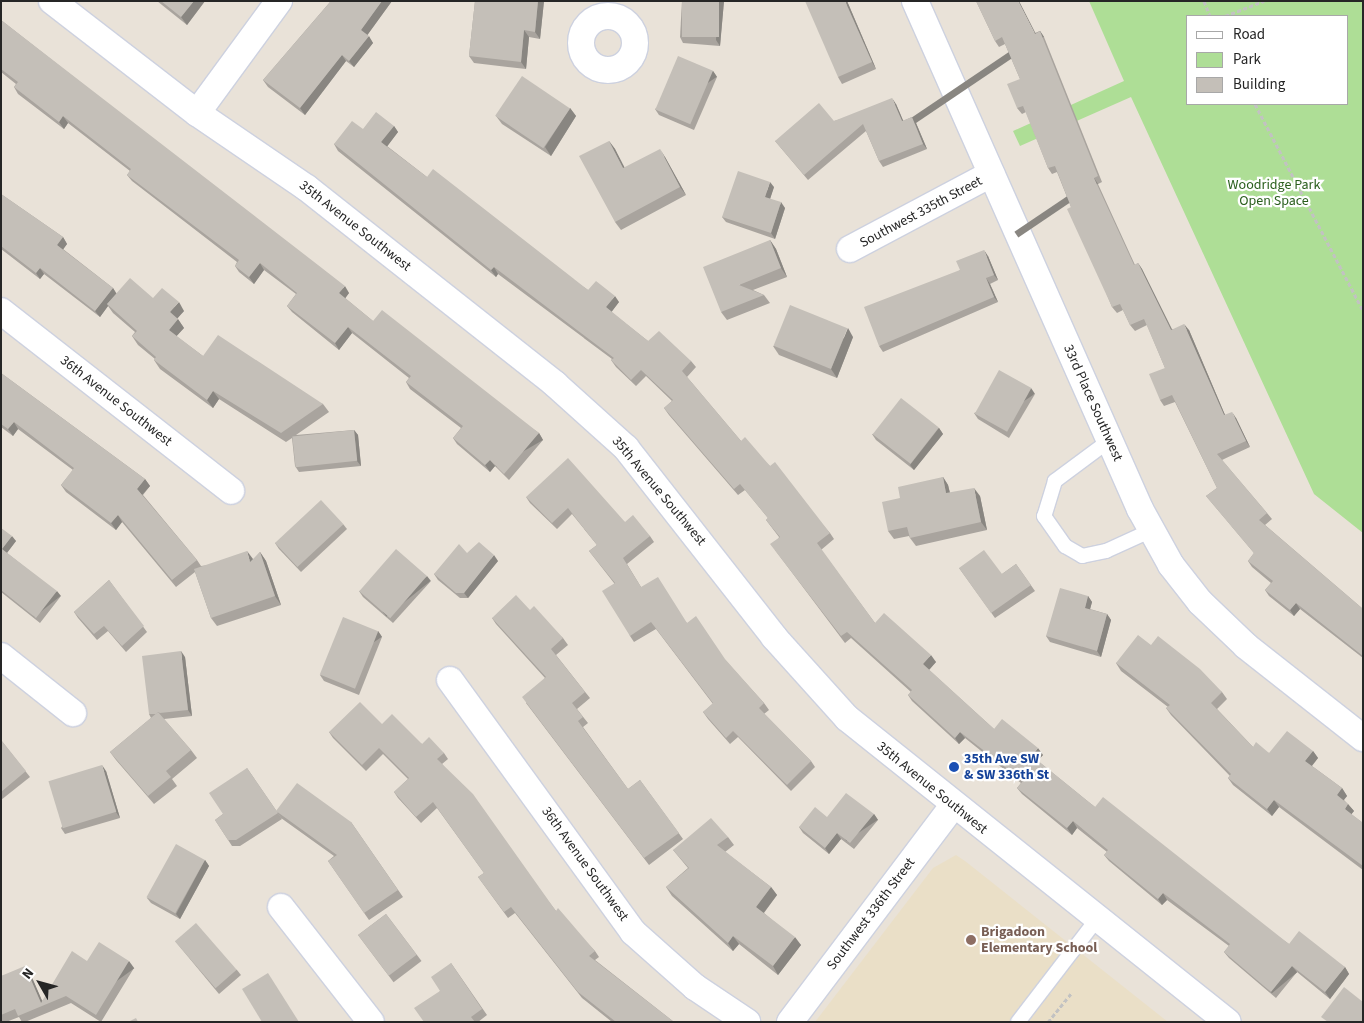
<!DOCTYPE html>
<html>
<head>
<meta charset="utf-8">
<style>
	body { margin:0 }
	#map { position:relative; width:1364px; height:1023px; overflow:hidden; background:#e9e2d8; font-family:"Source Sans 3",sans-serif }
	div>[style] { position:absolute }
	.education>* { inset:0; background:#eadfc7 }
	.green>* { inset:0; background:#aede96 }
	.path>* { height:3px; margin-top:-1.5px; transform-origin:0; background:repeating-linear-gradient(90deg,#c2c2c2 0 4px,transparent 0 6.5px) }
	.roads { filter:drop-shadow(1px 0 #cdd1df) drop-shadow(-1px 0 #cdd1df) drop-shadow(0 1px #cdd1df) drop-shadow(0 -1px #cdd1df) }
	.service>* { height:14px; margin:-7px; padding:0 7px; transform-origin:7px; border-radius:7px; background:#fff }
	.minor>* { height:26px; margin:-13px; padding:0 13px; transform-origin:13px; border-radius:13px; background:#fff }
	.minor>.ring { margin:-13px; padding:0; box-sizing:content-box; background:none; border:26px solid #fff; border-radius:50% }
	.wall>* { inset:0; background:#a9a49e; transform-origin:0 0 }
	.shaded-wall>* { inset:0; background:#898681; transform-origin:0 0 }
	.building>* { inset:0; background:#c4bfb8; transform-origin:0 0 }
	.dots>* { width:14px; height:14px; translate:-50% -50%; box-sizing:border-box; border:2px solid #fff; border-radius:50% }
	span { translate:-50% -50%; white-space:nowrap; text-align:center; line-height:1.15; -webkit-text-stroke:4.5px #fff; paint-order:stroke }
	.park-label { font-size:14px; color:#295e1c }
	.street-label { font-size:14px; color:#262626 }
	.transit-label { font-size:14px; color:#164399; font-weight:700 }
	.left { translate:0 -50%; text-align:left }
	.education-label { font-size:14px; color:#785e54; font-weight:700 }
	.frame { position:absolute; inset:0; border:2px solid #262626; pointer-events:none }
	.legend { position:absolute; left:1186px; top:15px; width:162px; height:90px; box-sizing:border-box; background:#fff; border:1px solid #a8a8a8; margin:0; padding:6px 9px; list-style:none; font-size:15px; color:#262626 }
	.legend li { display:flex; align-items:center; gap:10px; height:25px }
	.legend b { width:25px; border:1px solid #a8a8a8 }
	.north { position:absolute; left:15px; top:958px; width:50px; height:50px; -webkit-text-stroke:4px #fff; paint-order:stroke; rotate:308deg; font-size:14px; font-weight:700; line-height:20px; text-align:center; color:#262626 }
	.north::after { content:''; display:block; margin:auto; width:18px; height:22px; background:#262626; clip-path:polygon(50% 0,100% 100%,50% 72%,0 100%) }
</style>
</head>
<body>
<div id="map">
	<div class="education">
		<i style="clip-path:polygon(956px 855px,965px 861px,1168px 1022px,815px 1022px,933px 868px)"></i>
	</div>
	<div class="green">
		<i style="clip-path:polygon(evenodd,1089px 1px,1363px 1px,1363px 533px,1314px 494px,1131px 97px,1020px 146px,1013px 131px,1124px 81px,1089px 1px,1188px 16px,1348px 16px,1348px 104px,1188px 104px,1188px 16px)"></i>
	</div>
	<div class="path">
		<i style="left:1204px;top:1px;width:16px;rotate:68deg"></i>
		<i style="left:1225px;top:16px;width:42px;rotate:-21deg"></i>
		<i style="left:1255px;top:104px;width:233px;rotate:62.4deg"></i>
		<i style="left:1048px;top:1022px;width:38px;rotate:-51deg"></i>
	</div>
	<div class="roads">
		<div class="service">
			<i style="left:1110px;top:440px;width:69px;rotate:143.3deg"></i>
			<i style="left:1055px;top:481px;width:37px;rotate:107deg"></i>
			<i style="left:1044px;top:516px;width:37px;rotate:55deg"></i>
			<i style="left:1065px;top:546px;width:20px;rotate:30deg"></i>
			<i style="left:1082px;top:556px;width:25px;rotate:-12deg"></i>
			<i style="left:1106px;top:551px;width:51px;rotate:-24.5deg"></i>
			<i style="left:1018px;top:1022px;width:130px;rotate:-52.5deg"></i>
		</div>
		<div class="minor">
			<i style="left:52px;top:1px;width:183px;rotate:37.7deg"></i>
			<i style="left:197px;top:113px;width:133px;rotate:34.3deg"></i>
			<i style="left:307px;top:188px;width:316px;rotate:38.3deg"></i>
			<i style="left:555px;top:384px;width:96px;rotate:42deg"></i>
			<i style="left:626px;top:448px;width:240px;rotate:51.9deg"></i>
			<i style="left:774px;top:637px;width:109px;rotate:48deg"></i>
			<i style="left:847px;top:718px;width:487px;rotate:38.6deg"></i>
			<i style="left:915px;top:1px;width:556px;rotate:66.11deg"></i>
			<i style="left:1140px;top:509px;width:64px;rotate:61deg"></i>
			<i style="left:1171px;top:565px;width:47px;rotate:51.9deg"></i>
			<i style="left:1200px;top:602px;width:64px;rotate:43.7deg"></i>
			<i style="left:1246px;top:646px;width:149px;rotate:38.2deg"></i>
			<i class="ring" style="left:581px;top:16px;width:28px;height:28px"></i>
			<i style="left:197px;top:113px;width:139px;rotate:-53.8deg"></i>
			<i style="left:850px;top:249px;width:160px;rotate:-28deg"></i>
			<i style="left:1px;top:311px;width:292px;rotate:38deg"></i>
			<i style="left:1px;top:656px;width:92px;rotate:38.4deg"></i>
			<i style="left:450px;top:680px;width:311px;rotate:54deg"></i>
			<i style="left:633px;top:932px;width:83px;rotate:41.6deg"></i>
			<i style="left:695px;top:987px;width:63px;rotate:33.9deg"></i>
			<i style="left:281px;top:907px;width:146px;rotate:52deg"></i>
			<i style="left:790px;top:1022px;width:271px;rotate:-53deg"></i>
		</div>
	</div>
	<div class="wall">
		<i style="clip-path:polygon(157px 1px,205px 1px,187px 25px)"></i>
		<i style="clip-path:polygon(329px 1px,392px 1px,367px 35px,373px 43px,354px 67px,346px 61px,305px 115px,268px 87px,263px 80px,330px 2px)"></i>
		<i style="clip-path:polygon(475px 1px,544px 1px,540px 39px,529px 37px,526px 69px,474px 63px,469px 56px)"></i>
		<i style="clip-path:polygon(682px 1px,724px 1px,720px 46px,683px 43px,680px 37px)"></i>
		<i style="clip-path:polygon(847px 1px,876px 69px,842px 84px,838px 77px)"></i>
		<i style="clip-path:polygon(976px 1px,1035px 33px,1040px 31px,1044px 37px,1102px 182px,1098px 184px,1135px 265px,1138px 263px,1142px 269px,1172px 329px,1189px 330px,1225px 415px,1236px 418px,1250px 447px,1222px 460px,1267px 513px,1272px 519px,1265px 525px,1363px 609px,1363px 658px,1300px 609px,1294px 616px,1269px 596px,1265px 590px,1271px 583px,1252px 567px,1248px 561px,1254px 553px,1206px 496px,1217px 488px,1175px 402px,1164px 406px,1160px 400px,1165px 368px,1147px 325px,1135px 331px,1130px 325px,1123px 310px,1117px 313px,1112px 307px,1071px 207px,1057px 172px,1052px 174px,1048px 168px,1026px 112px,1022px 114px,1017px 108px,1020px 79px,1005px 44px,999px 47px,995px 41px)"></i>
		<i style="clip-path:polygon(1px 20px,349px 293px,345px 298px,373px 321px,539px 433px,543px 440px,509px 480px,495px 466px,490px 472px,457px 444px,453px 438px,461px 428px,410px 389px,406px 382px,409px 378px,352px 333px,339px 350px,292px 312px,287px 306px,296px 294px,264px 270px,254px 284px,239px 272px,235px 266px,237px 262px,132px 181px,127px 175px,130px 171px,68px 123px,64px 129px,18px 94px,14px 87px,16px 84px,1px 72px)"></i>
		<i style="clip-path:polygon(713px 71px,717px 77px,694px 130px,659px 115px,655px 109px)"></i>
		<i style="clip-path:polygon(896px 104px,903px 121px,912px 117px,916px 123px,927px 149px,883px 167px,879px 161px,866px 131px,808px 180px,775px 141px,834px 121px)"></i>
		<i style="clip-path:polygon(570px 108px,576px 116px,551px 156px,502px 124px,496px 116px)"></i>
		<i style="clip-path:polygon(394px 126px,398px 132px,387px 146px,427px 177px,588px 290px,619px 302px,611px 312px,648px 341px,691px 361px,696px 367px,687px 377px,741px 441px,770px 466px,830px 533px,834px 539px,821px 550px,875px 623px,936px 662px,929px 670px,994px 729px,1043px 755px,1038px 761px,1095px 807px,1289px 944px,1345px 967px,1349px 974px,1330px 999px,1297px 972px,1276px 998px,1229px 958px,1224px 952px,1229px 946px,1167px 900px,1162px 905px,1109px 861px,1104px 855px,1107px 852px,1077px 828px,1072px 835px,1022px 794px,1017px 788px,1021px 783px,965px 738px,959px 744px,912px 701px,908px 695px,911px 692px,851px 638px,845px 643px,775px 550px,779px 537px,766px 520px,768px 518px,745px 490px,738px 495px,669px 415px,664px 408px,672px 401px,646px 376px,636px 386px,616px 367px,611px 360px,612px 359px,498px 274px,496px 277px,338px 151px,334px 144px,363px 129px)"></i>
		<i style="clip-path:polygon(609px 141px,615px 149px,624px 168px,665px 157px,686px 195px,621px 230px,615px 222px)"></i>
		<i style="clip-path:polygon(774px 187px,770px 199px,785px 208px,775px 239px,726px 222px,722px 217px)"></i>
		<i style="clip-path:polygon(1px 194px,63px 237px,67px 244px,63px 249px,113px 288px,117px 294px,153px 298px,184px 311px,177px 318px,184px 328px,176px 336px,203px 356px,323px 404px,329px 412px,296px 435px,354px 430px,358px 435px,361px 466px,299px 472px,295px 466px,292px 438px,286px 442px,219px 399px,213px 408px,160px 369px,154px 360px,155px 359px,138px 345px,132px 336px,135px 332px,113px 313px,108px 306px,100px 317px,44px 274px,40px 279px,1px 249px)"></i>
		<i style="clip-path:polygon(770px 240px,776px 249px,787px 277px,753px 290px,764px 295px,770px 303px,727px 320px,721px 312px)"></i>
		<i style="clip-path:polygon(988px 256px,998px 280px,990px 284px,998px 302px,883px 352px,879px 346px,960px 270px)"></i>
		<i style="clip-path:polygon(853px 337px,837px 378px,779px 355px,773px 346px)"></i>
		<i style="clip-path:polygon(1px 373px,145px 479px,150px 486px,143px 495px,197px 560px,201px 566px,253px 560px,260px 552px,266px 561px,281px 605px,217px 626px,211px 618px,195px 572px,176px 587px,122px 522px,116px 530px,66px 492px,61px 485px,73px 470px,18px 429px,13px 436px,1px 427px)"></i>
		<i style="clip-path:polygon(1035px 394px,1009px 438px,978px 419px,974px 413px)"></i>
		<i style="clip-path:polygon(939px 428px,943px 434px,914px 470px,876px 440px,872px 434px)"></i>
		<i style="clip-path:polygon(943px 477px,948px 485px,950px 493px,980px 496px,987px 530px,916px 546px,910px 538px,909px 536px,894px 539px,888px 531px,900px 498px)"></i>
		<i style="clip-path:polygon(526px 497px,625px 522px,650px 536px,654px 542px,627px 564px,641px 587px,687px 623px,725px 660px,764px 703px,769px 710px,764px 714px,811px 761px,815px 767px,791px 791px,738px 737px,730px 744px,708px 719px,703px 712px,713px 704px,656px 629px,634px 642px,630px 636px,614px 583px,589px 551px,597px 545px,572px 514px,557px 529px,530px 503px)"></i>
		<i style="clip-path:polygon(343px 524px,347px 529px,301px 572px,279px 549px,275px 543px)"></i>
		<i style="clip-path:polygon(1px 528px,16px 541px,7px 553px,61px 596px,40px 623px,1px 592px)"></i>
		<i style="clip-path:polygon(467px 553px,498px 561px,468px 598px,460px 598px,438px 580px,434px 574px)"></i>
		<i style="clip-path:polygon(1016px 564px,1035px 591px,995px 618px,959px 568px,1002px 574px)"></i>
		<i style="clip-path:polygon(109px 580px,147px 632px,126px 652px,108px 631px,97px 640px,78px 618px,74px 612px)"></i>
		<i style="clip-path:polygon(431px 581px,393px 623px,363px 597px,359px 591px)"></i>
		<i style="clip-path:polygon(1088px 596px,1092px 602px,1090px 609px,1107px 614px,1111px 620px,1101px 657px,1050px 642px,1046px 636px)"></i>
		<i style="clip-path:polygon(530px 610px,563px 638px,568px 645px,556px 655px,590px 698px,577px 709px,588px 723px,583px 727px,628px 789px,640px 780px,683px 839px,649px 865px,526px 703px,545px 678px,496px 624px,492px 618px)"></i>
		<i style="clip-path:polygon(378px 631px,382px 637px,359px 695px,324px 681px,320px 675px)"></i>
		<i style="clip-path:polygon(1151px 645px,1222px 692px,1227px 699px,1217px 709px,1253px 747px,1269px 753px,1313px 751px,1318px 758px,1312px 766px,1342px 788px,1347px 796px,1344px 800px,1354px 811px,1351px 814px,1363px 823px,1363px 870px,1279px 807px,1272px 816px,1233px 785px,1228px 778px,1230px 776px,1171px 715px,1166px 708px,1168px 707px,1121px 671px,1116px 663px)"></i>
		<i style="clip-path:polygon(185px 657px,192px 716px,164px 719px,191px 750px,197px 758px,172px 779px,177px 786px,154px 804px,116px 760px,110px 752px,151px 718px,149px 714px)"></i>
		<i style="clip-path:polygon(382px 724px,422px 744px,444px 753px,448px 759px,442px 764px,556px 911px,595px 951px,599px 957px,595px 960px,674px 1022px,612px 1022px,582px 998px,515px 913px,508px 918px,478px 877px,484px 873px,437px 808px,421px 823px,398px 798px,394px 792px,408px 779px,383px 754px,366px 771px,333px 738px,329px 732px)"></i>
		<i style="clip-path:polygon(1px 740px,30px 777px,1px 800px)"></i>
		<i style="clip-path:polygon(247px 768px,282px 819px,240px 846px,232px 846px,215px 820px,223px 814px)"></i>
		<i style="clip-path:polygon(106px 771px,120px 818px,65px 834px,61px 828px)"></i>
		<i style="clip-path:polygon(276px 811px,351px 822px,403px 897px,369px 920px,328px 861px,334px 856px,281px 818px)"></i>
		<i style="clip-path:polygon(874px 814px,878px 820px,854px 849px,841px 839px,829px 854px,803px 833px,799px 827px,827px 817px)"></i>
		<i style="clip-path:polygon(728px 837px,734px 845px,725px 852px,771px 887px,777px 895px,764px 913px,801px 945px,778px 975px,739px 944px,733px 951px,672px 896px,666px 887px,688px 868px,673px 850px)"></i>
		<i style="clip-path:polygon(205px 860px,209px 866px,180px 919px,151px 903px,147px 898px)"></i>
		<i style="left:386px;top:914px;width:59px;height:35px;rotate:53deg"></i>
		<i style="clip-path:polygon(175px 941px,237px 970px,241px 975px,219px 994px)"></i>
		<i style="clip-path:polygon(87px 961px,134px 968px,101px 1022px,71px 1003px,25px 1022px,22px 1022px,19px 1017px,6px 1022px,1px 1022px,1px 976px,30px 973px,42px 1001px)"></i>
		<i style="clip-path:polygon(451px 963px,487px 1015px,478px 1022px,423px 1022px,440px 991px)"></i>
	</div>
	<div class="shaded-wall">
		<i style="clip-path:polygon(194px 1px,205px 1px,187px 25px,181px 17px)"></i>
		<i style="clip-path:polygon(382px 1px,392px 1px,366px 37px,361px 30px)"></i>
		<i style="clip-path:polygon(538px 1px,544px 1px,540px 39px,535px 32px)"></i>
		<i style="clip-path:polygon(719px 1px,724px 1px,720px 46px,716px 40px)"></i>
		<i style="clip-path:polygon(845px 1px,847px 1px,876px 69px,872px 62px)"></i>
		<i style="clip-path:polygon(1018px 1px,1019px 1px,1039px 40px,1035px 34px)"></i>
		<i style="clip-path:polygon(524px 30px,529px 37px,526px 69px,521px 62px)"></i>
		<i style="left:1040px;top:31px;width:7px;height:156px;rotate:56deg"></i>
		<i style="clip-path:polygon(369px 36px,373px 43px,354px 67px,349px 61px)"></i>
		<i style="clip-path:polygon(342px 55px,346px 61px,305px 115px,300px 108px)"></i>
		<i style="left:713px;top:71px;width:7px;height:58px;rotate:56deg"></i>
		<i style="clip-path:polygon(892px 98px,896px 104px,906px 127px,902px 121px)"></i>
		<i style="clip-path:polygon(570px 108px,576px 116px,551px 156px,545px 147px)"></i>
		<i style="clip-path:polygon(63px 116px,68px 123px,64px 129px,59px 122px)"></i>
		<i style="clip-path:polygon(912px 117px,916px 123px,927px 149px,923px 144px)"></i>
		<i style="clip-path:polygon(394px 126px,398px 132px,386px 148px,381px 142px)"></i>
		<i style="clip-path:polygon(609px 141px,615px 149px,629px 176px,623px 168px)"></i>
		<i style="clip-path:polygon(660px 149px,665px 157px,686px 195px,680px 187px)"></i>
		<i style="left:1094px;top:178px;width:7px;height:96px;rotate:56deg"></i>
		<i style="clip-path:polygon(770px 182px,774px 187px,769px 202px,765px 197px)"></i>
		<i style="clip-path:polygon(781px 202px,785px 208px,775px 239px,771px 233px)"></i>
		<i style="clip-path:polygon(63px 237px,67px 244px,62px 251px,57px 245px)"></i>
		<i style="clip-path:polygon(770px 240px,776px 249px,787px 277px,781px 268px)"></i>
		<i style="clip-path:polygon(984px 250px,988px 256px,998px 280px,994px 275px)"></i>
		<i style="clip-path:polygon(260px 263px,264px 270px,254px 284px,249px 277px)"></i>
		<i style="clip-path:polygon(1138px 263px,1142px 269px,1175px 336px,1171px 330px)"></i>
		<i style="clip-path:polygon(494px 267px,498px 274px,496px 277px,491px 270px)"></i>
		<i style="clip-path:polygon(40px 268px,44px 274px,40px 279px,36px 273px)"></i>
		<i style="clip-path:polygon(986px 278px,990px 284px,998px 302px,994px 297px)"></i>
		<i style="clip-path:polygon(345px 286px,349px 293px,344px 300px,339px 293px)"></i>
		<i style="clip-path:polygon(113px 288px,117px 295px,107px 304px,108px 306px,100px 317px,95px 311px)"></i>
		<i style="clip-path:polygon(615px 296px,619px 302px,610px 314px,606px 307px)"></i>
		<i style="clip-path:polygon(179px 302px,184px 311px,176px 320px,170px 312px)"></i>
		<i style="clip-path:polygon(178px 319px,184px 328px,174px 339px,169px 330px)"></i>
		<i style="clip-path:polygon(1184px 324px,1189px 330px,1228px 422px,1224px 415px)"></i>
		<i style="clip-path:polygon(348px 327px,352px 333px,339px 350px,335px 343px)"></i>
		<i style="clip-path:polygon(848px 328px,853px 337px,837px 378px,831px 369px)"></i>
		<i style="left:1031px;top:388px;width:7px;height:51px;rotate:56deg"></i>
		<i style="clip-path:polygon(213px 391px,219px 399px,213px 408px,207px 400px)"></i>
		<i style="clip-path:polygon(1232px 412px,1236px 418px,1250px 447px,1246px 441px)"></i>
		<i style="clip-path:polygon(14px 422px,18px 429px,13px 436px,8px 429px)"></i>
		<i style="clip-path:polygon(939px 428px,943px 434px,914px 470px,910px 465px)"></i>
		<i style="clip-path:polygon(354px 430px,358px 435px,361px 466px,357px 461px)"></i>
		<i style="left:539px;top:433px;width:8px;height:54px;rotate:60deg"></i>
		<i style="clip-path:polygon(490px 460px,495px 466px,490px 472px,485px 465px)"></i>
		<i style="clip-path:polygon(943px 477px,948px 485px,952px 502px,946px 493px)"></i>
		<i style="clip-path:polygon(145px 479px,150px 486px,142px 495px,137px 489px)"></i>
		<i style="clip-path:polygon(974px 488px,980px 496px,987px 530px,981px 522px)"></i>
		<i style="clip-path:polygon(118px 515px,122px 522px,116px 530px,111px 523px)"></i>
		<i style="clip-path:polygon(12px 536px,16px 541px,6px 554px,2px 549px)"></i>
		<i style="clip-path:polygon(247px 551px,253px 559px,256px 570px,250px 562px)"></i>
		<i style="clip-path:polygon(260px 552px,266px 561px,281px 605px,275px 596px)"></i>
		<i style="clip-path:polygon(494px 555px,498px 561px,468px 598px,464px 593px)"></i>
		<i style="left:427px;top:576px;width:6px;height:57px;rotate:51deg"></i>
		<i style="left:57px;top:591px;width:6px;height:34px;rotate:51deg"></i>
		<i style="clip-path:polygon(1088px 596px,1092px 602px,1089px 613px,1085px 608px)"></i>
		<i style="clip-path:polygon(1296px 603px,1300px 609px,1294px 616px,1290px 610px)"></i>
		<i style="clip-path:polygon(1107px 614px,1111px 620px,1101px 657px,1097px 651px)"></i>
		<i style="left:378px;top:631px;width:7px;height:62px;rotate:56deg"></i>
		<i style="clip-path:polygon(181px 651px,185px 657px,192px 716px,188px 710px)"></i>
		<i style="clip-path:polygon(931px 655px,936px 662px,928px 671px,923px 664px)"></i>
		<i style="clip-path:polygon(960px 732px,965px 738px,959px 744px,955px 738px)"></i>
		<i style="clip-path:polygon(1038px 748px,1043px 755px,1036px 762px,1032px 756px)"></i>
		<i style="clip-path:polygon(1313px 751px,1318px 758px,1310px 768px,1305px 761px)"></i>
		<i style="clip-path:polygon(102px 765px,106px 771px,120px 818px,116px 812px)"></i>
		<i style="clip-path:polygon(1342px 788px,1347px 796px,1342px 802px,1337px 795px)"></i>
		<i style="clip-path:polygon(1274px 800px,1279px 807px,1272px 816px,1267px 809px)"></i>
		<i style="clip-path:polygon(1348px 804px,1354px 811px,1350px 816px,1345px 809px)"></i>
		<i style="left:874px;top:814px;width:7px;height:38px;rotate:56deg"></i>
		<i style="clip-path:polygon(1073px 821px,1077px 828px,1072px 835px,1067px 828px)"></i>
		<i style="clip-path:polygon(837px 833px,841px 839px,829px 854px,825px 848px)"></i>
		<i style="clip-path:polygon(205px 860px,209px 866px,180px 919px,176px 914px)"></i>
		<i style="clip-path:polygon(771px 887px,777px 895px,762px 915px,756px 907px)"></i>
		<i style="clip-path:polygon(1163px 893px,1167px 900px,1162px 905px,1158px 899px)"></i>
		<i style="clip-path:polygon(733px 936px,739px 944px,733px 951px,728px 943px)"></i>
		<i style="clip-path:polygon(795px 937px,801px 945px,778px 975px,773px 966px)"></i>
		<i style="left:129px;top:961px;width:9px;height:63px;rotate:54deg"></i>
		<i style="clip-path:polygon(25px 966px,30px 973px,44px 1005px,41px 1003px)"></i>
		<i style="left:1292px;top:966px;width:8px;height:33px;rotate:50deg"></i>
		<i style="clip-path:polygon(1345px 967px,1349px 974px,1330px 999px,1325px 992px)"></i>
	</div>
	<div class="building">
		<i style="clip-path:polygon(161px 1px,194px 1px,181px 17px)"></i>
		<i style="clip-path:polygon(331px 1px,382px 1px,361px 30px,369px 36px,349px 61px,342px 55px,300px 108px,263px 80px)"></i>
		<i style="clip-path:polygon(475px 1px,538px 1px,535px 32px,524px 30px,521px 62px,469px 56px)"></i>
		<i style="left:682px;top:1px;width:37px;height:36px"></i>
		<i style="clip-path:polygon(805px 1px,845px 1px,872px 62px,838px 77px)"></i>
		<i style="clip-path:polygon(976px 1px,1018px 1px,1035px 34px,1040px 31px,1098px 176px,1094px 178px,1134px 265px,1138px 263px,1171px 330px,1184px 324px,1224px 415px,1232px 412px,1246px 441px,1217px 454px,1267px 513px,1259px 520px,1363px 609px,1363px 656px,1296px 603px,1290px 610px,1265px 590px,1273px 581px,1248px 561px,1254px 553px,1206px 496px,1217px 488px,1172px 395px,1160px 400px,1149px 374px,1165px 368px,1144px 319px,1130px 325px,1120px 304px,1112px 307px,1067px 209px,1071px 207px,1055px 166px,1048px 168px,1023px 106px,1017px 108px,1007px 84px,1020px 79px,1002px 37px,995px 41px)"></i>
		<i style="clip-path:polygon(1px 20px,318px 265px,345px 286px,339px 293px,373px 321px,382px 310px,539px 433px,504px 474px,490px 460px,485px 465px,453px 438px,463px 426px,406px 382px,411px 376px,348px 327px,335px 343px,287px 306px,297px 293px,260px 263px,249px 277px,235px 266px,239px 260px,127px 175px,131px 169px,63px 116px,59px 122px,14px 87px,18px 82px,1px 69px)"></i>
		<i style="left:678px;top:56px;width:38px;height:58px;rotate:23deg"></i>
		<i style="left:522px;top:76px;width:58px;height:48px;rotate:34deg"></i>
		<i style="clip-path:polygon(892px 98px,902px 121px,912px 117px,923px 144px,879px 161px,863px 124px,804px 175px,775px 141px,819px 103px,834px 121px)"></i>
		<i style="clip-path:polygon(376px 112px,394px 126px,381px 142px,427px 177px,433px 169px,588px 290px,596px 281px,615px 296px,606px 307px,648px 341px,659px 331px,691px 361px,682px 371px,741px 441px,745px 437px,770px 466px,775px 462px,830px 533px,817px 543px,875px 623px,884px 613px,931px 655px,923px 664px,994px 729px,1002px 719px,1038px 748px,1032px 756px,1095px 807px,1103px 797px,1289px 944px,1299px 931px,1345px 967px,1325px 992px,1292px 966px,1271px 992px,1224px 952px,1230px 944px,1163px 893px,1158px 899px,1104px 855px,1108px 850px,1073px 821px,1067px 828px,1017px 788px,1023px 781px,960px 732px,955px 738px,908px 695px,912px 690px,847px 632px,841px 636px,770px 544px,780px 537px,766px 520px,768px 518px,740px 484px,734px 489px,664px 408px,673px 400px,641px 370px,631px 380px,611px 360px,614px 358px,494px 267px,491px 270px,334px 144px,352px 121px,363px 129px)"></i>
		<i style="clip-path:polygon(609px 141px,623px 168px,660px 149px,680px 187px,615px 222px,579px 156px)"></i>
		<i style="clip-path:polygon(738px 171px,770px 182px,765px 197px,781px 202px,771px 233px,722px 217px)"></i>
		<i style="clip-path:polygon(1px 194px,63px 237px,57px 245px,113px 288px,95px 311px,40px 268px,36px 273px,1px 246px)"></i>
		<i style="clip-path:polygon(770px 240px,781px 268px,739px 285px,764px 295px,721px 312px,703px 267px)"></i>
		<i style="clip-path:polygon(984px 250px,994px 275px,986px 278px,994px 297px,879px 346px,864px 307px,960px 270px,956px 261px)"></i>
		<i style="clip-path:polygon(130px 278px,153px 298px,162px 288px,179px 302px,170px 312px,178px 319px,169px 330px,203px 356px,218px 335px,323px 404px,281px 433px,213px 391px,207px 400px,154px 360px,156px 357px,132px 336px,137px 331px,107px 304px)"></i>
		<i style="left:790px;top:305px;width:62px;height:44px;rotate:22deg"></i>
		<i style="left:999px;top:370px;width:37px;height:50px;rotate:29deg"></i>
		<i style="clip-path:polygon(1px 373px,145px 479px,137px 489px,197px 560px,172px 580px,118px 515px,111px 523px,61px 485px,74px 468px,14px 422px,8px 429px,1px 424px)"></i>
		<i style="left:901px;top:398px;width:48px;height:46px;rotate:38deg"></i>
		<i style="left:354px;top:430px;width:31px;height:62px;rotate:84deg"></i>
		<i style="clip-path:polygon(568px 458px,625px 522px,633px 515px,650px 536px,623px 558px,641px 587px,658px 577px,687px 623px,696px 616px,725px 659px,764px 703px,759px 708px,811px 761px,787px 785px,733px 731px,726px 738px,703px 712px,713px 703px,651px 622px,630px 636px,602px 591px,615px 583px,589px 551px,597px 545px,568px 508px,552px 523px,526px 497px)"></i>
		<i style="clip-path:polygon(943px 477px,946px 493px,974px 488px,981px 522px,910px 538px,907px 527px,888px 531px,882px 502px,900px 498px,898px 487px)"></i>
		<i style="left:321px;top:500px;width:33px;height:63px;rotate:47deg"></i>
		<i style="clip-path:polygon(1px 528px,12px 536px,2px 549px,57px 591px,36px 618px,1px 590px)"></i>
		<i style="clip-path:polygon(479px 542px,494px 555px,464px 593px,456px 593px,434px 574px,459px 544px,467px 553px)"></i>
		<i style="left:396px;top:549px;width:41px;height:56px;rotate:41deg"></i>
		<i style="clip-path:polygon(984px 550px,1002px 574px,1016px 564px,1031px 585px,991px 613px,959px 568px)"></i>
		<i style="clip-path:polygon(247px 551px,250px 562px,260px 552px,275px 596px,211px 618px,194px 569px)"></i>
		<i style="clip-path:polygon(109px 580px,144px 626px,122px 646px,104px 626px,94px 634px,74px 612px)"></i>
		<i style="clip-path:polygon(1060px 588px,1088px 596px,1085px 608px,1107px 614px,1097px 651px,1046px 636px)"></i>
		<i style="clip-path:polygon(516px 595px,530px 610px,534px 606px,563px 638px,551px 649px,585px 692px,572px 703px,583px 717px,578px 721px,628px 789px,640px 780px,679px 833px,644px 858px,522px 697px,546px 677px,492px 618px)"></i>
		<i style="left:343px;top:617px;width:38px;height:62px;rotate:22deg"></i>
		<i style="clip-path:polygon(1138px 635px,1151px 645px,1158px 636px,1200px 669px,1222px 692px,1211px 703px,1253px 747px,1256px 742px,1269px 753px,1287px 731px,1313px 751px,1305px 761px,1342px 788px,1337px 795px,1348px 804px,1345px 809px,1363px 823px,1363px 866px,1274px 800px,1267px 809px,1228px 778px,1231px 774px,1166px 708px,1170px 705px,1116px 663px)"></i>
		<i style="clip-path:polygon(181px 651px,188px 710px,160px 713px,158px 712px,156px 714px,149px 714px,142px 656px)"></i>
		<i style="clip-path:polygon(360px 702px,382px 724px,392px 714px,422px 744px,429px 737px,444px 753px,437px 759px,473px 794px,556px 911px,558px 908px,595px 951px,589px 956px,674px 1022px,616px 1022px,578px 992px,511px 907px,504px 912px,478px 877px,484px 873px,433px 802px,416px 817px,394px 792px,409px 778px,379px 748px,362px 765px,329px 732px)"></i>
		<i style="clip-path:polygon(158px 712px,191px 750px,166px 771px,171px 777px,148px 796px,110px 752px)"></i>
		<i style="clip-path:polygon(1px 740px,26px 771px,1px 792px)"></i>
		<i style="left:102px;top:765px;width:49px;height:56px;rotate:73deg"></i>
		<i style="clip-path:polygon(247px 768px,278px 813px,236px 840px,228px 840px,215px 820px,223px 814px,209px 793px)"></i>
		<i style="clip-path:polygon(297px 783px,351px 822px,398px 890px,364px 913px,328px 861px,337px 855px,276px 811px)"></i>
		<i style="clip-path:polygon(846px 793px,874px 814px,850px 843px,837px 833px,825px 848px,799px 827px,815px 807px,827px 817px)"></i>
		<i style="clip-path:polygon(711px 818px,728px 837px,717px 845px,771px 887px,756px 907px,795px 937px,773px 966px,733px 936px,728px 943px,666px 887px,689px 868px,673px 850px)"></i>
		<i style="left:176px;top:844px;width:33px;height:61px;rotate:29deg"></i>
		<i style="left:386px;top:914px;width:51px;height:35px;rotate:53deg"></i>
		<i style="left:196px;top:923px;width:62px;height:28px;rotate:49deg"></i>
		<i style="clip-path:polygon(99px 942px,129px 961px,96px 1015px,66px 996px,18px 1016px,15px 1009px,1px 1015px,1px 976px,25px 966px,41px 1003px,72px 951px,87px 961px)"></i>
		<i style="clip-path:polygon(451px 963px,482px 1009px,471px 1017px,475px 1022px,424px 1022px,414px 1008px,440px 991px,431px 977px)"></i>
		<i style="clip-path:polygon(268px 973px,299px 1022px,262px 1022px,242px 989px)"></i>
		<i style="clip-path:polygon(1344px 987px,1363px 1002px,1363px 1022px,1328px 1022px,1321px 1017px)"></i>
		<i style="clip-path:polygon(136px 1018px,138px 1022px,128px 1022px)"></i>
	</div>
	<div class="dots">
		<i style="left:954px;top:767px;background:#1a4fb4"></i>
		<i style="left:971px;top:940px;background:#8d6e63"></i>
	</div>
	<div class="park-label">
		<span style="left:1274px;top:193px">Woodridge Park<br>Open Space</span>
	</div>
	<div class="street-label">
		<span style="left:921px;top:212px;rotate:-28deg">Southwest 335th Street</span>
		<span style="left:355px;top:226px;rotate:38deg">35th Avenue Southwest</span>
		<span style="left:116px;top:401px;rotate:38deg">36th Avenue Southwest</span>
		<span style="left:1093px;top:403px;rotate:66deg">33rd Place Southwest</span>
		<span style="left:659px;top:491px;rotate:50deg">35th Avenue Southwest</span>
		<span style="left:932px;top:788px;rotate:39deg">35th Avenue Southwest</span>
		<span style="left:585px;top:864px;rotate:54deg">36th Avenue Southwest</span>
		<span style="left:871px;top:914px;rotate:-53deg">Southwest 336th Street</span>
	</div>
	<div class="transit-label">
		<span class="left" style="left:964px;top:767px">35th Ave SW<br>&amp; SW 336th St</span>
	</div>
	<div class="education-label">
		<span class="left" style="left:981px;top:940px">Brigadoon<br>Elementary School</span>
	</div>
	<div class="frame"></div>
	<ul class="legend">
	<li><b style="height:6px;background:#fff"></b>Road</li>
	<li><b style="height:14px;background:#aede96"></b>Park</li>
	<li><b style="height:14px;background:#c4bfb8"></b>Building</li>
	</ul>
	<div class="north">N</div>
</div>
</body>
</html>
